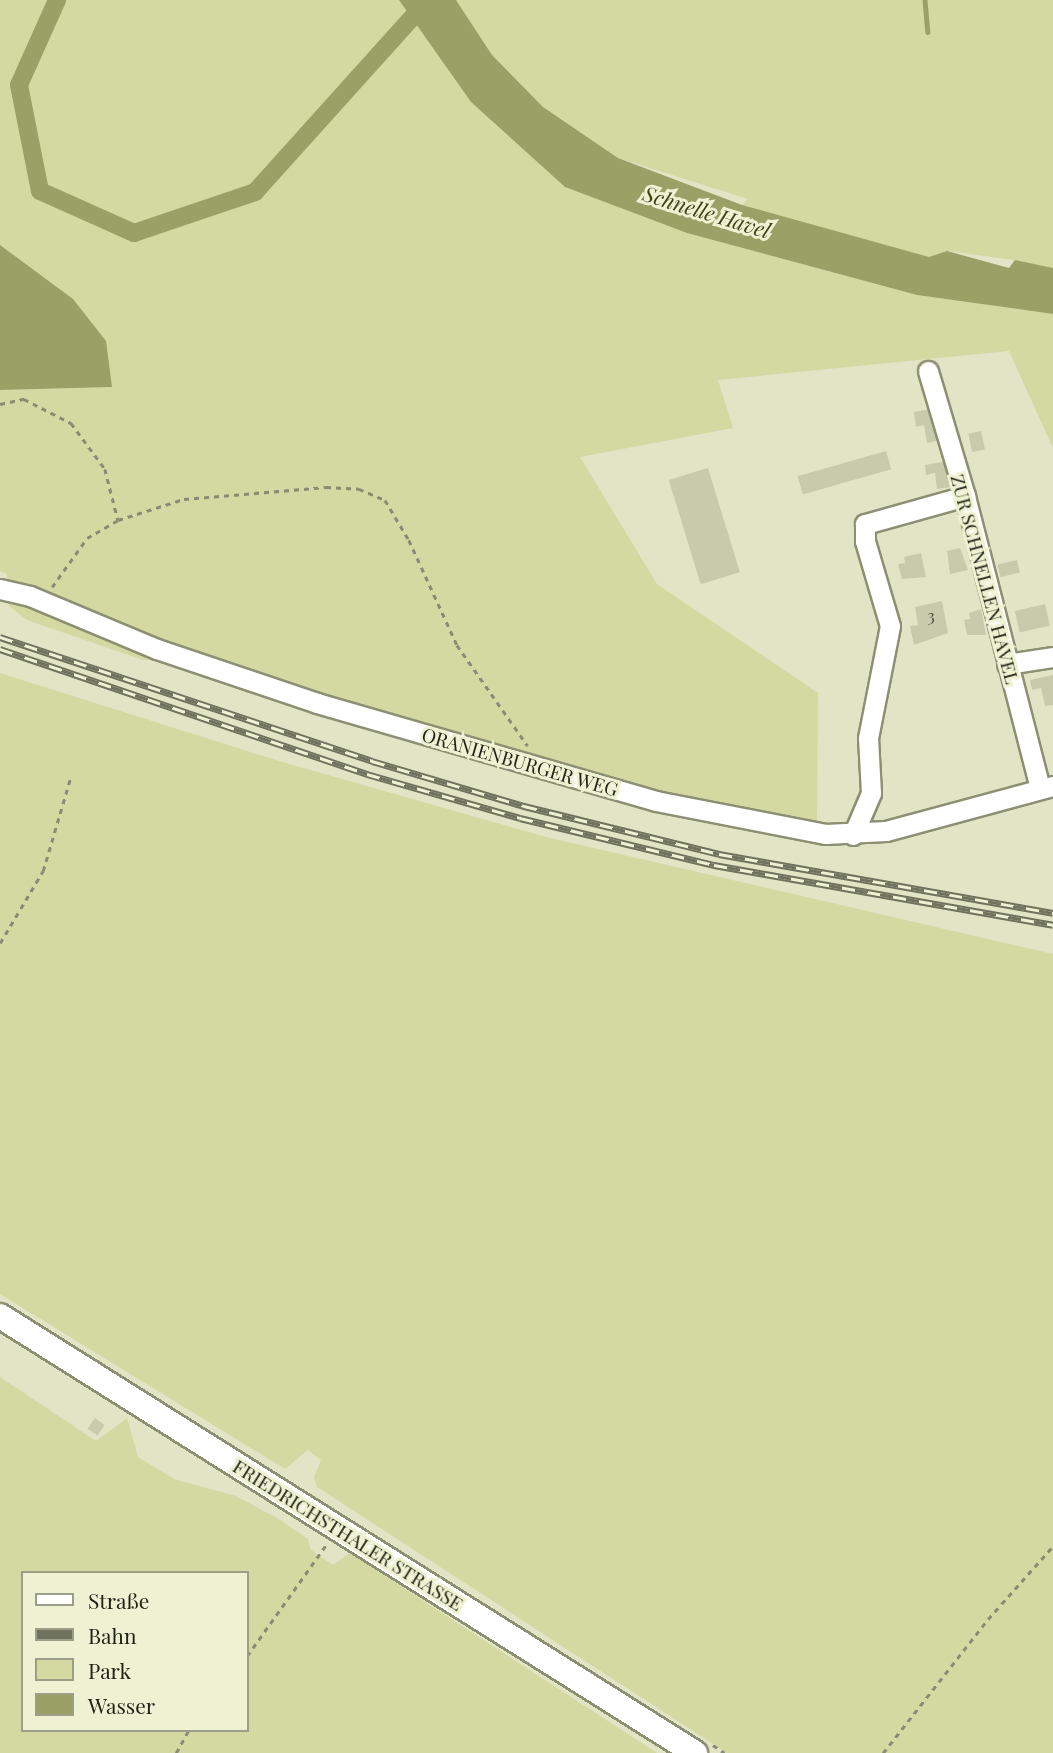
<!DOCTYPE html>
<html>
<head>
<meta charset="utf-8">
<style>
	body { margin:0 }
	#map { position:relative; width:1053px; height:1753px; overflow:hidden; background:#e1e5c5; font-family:"Playfair Display",serif }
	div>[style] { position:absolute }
	.green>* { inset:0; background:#d3d9a1 }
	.water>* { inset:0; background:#9ba067 }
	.stream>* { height:4.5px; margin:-2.25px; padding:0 2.25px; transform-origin:2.25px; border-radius:2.25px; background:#9ba067 }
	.canal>* { height:18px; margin:-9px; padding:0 9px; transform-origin:9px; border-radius:9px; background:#9ba067 }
	.building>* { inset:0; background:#c7cbac; transform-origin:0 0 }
	.path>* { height:2.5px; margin-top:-1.25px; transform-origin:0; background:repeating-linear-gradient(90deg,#898c75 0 5px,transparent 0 10px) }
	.roads { filter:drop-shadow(2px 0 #8c9072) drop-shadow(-2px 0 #8c9072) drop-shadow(0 2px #8c9072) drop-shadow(0 -2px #8c9072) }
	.minor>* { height:19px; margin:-9.5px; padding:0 9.5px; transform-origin:9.5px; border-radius:9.5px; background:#fff }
	.tertiary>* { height:24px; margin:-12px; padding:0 12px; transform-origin:12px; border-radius:12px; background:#fff }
	.rail>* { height:7px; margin-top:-3.5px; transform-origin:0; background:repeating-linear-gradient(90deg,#eef2d2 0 13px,#6f725d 0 26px); box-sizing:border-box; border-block:2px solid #6f725d }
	span { translate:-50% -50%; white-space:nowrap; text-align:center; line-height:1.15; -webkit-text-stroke:6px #eef2d2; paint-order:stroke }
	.number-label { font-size:16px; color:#4a4d3c }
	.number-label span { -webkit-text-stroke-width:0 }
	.street-label { font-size:19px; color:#212317 }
	.water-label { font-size:21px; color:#3f4215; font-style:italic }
	.legend { position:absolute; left:21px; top:1571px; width:228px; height:161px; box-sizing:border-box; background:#eef2d2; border:2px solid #9c9f87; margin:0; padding:9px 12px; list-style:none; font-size:21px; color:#212317 }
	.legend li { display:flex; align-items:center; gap:14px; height:35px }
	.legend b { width:35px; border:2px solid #9c9f87 }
</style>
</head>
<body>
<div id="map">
	<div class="green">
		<i style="clip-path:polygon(0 0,399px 0,471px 102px,565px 187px,687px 233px,917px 295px,1053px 314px,1053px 448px,1009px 351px,718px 380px,733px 428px,580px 457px,657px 584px,818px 693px,817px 824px,601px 778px,199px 658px,143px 660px,27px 620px,9px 606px,7px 574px,0 571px,0 390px,112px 387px,105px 341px,73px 300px,0 245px)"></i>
		<i style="clip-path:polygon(456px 0,1053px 0,1053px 275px,1010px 268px,1014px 260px,947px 251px,929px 257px,810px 226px,742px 205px,748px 199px,618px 158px,543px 107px,492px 55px)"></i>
		<i style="clip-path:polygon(0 673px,279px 761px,546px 837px,1053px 954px,1053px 1753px,727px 1753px,317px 1487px,314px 1477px,321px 1460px,308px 1450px,285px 1469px,0 1294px)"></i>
		<i style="clip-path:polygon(evenodd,0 1377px,96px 1441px,127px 1418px,138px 1457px,174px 1479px,236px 1496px,277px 1518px,308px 1539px,311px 1550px,333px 1565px,350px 1553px,657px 1753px,0 1753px,0 1377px,23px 1573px,247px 1573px,247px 1730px,23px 1730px,23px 1573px)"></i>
	</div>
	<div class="water">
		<i style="clip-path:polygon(399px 0,456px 0,492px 55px,543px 107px,618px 158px,742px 205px,929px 257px,947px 251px,1009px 268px,1015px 260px,1053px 268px,1053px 314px,917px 295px,687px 233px,565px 187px,471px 102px)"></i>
		<i style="clip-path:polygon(0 245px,73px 299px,106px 341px,112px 387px,0 390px)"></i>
	</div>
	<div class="stream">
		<i style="left:925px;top:0;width:32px;rotate:85deg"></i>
	</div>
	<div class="canal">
		<i style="left:57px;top:0;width:93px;rotate:114.1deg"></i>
		<i style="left:19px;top:85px;width:108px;rotate:78.8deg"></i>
		<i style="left:40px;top:191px;width:103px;rotate:24.1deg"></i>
		<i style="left:134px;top:233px;width:128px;rotate:-18.7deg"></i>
		<i style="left:255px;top:192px;width:256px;rotate:-48deg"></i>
	</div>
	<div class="building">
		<i style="clip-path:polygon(936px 408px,941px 440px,927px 443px,924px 425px,916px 427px,914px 412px)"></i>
		<i style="left:981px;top:431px;width:19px;height:13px;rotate:78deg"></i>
		<i style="left:886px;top:451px;width:19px;height:92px;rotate:74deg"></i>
		<i style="clip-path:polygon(948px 461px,952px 487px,937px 489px,935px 473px,926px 475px,925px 465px)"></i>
		<i style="left:708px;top:468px;width:109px;height:41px;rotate:73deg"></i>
		<i style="clip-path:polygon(960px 548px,968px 570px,950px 574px,947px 551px)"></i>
		<i style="clip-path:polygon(921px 553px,926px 577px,902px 579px,898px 564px,905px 563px,904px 557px)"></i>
		<i style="left:1017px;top:560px;width:13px;height:20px;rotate:77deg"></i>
		<i style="clip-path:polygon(942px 601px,948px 633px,914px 645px,910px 626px,918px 625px,915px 607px)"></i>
		<i style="left:1045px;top:604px;width:22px;height:31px;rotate:77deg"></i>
		<i style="clip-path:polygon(981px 609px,986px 635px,967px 635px,964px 620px,970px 619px,969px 613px)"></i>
		<i style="clip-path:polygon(1053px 675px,1053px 705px,1045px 706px,1041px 688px,1032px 690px,1030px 680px)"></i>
		<i style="left:95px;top:1418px;width:12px;height:13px;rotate:35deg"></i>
	</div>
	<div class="path">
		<i style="left:0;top:404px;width:25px;rotate:-12deg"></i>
		<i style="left:24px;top:399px;width:53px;rotate:27.1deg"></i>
		<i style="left:71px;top:423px;width:57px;rotate:53.5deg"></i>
		<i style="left:105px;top:469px;width:53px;rotate:75.7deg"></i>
		<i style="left:52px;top:587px;width:60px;rotate:-54.5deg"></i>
		<i style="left:87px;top:538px;width:36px;rotate:-30deg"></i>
		<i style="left:118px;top:520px;width:69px;rotate:-17.7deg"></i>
		<i style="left:184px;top:499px;width:143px;rotate:-4.8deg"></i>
		<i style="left:326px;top:487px;width:33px;rotate:3deg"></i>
		<i style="left:359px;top:489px;width:28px;rotate:23deg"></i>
		<i style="left:385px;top:500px;width:47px;rotate:59deg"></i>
		<i style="left:409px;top:540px;width:115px;rotate:65.4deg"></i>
		<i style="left:457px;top:645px;width:123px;rotate:54.9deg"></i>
		<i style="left:0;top:943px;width:84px;rotate:-59.2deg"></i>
		<i style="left:43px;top:871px;width:99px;rotate:-73.6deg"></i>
		<i style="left:247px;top:1656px;width:136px;rotate:-54.6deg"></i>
		<i style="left:713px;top:1745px;width:14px;rotate:34deg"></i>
		<i style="left:176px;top:1753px;width:26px;rotate:-61deg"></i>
		<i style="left:883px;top:1753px;width:170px;rotate:-51.9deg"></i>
		<i style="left:988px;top:1619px;width:98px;rotate:-48.3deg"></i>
	</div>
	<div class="roads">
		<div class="minor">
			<i style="left:928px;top:371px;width:130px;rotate:73.5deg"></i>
			<i style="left:965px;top:496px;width:301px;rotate:75.6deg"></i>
			<i style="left:0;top:589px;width:31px;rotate:13deg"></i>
			<i style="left:30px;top:596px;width:138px;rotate:22.7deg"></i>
			<i style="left:157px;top:649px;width:169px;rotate:18.6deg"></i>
			<i style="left:317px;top:703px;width:353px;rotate:16.1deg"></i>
			<i style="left:656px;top:801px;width:172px;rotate:11deg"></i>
			<i style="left:825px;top:834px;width:61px;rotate:-2.8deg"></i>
			<i style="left:886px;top:831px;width:173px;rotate:-15.1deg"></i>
			<i style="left:1007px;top:664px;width:47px;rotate:-8.7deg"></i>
			<i style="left:853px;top:835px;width:46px;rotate:-66.8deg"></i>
			<i style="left:871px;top:793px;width:55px;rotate:-93.1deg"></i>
			<i style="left:868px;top:738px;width:114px;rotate:-78.9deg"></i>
			<i style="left:890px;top:626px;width:89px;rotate:-106.4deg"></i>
			<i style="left:865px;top:541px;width:17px;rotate:-90deg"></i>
			<i style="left:865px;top:524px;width:104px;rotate:-15.6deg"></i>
		</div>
		<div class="tertiary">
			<i style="left:0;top:1316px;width:821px;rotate:32.16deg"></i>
		</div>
	</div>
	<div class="rail">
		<i style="left:0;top:637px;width:392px;rotate:18.4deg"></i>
		<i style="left:372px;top:761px;width:159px;rotate:16.5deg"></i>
		<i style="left:524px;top:806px;width:201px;rotate:13.8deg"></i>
		<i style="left:719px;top:854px;width:339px;rotate:10deg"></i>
		<i style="left:0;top:649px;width:388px;rotate:18.8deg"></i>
		<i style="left:367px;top:774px;width:159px;rotate:16deg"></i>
		<i style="left:520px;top:818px;width:200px;rotate:13.6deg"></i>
		<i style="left:714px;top:865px;width:344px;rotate:10deg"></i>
	</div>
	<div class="number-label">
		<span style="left:931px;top:616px">3</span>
	</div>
	<div class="street-label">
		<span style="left:985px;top:579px;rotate:75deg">ZUR SCHNELLEN HAVEL</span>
		<span style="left:520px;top:762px;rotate:16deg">ORANIENBURGER WEG</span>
		<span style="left:348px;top:1535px;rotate:32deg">FRIEDRICHSTHALER STRASSE</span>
	</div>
	<div class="water-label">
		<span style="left:707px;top:211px;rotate:17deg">Schnelle Havel</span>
	</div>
	<ul class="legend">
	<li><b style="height:9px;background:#fff"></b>Straße</li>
	<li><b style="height:9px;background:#6f725d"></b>Bahn</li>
	<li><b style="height:19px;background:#d3d9a1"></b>Park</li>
	<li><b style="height:19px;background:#9ba067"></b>Wasser</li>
	</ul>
</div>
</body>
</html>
